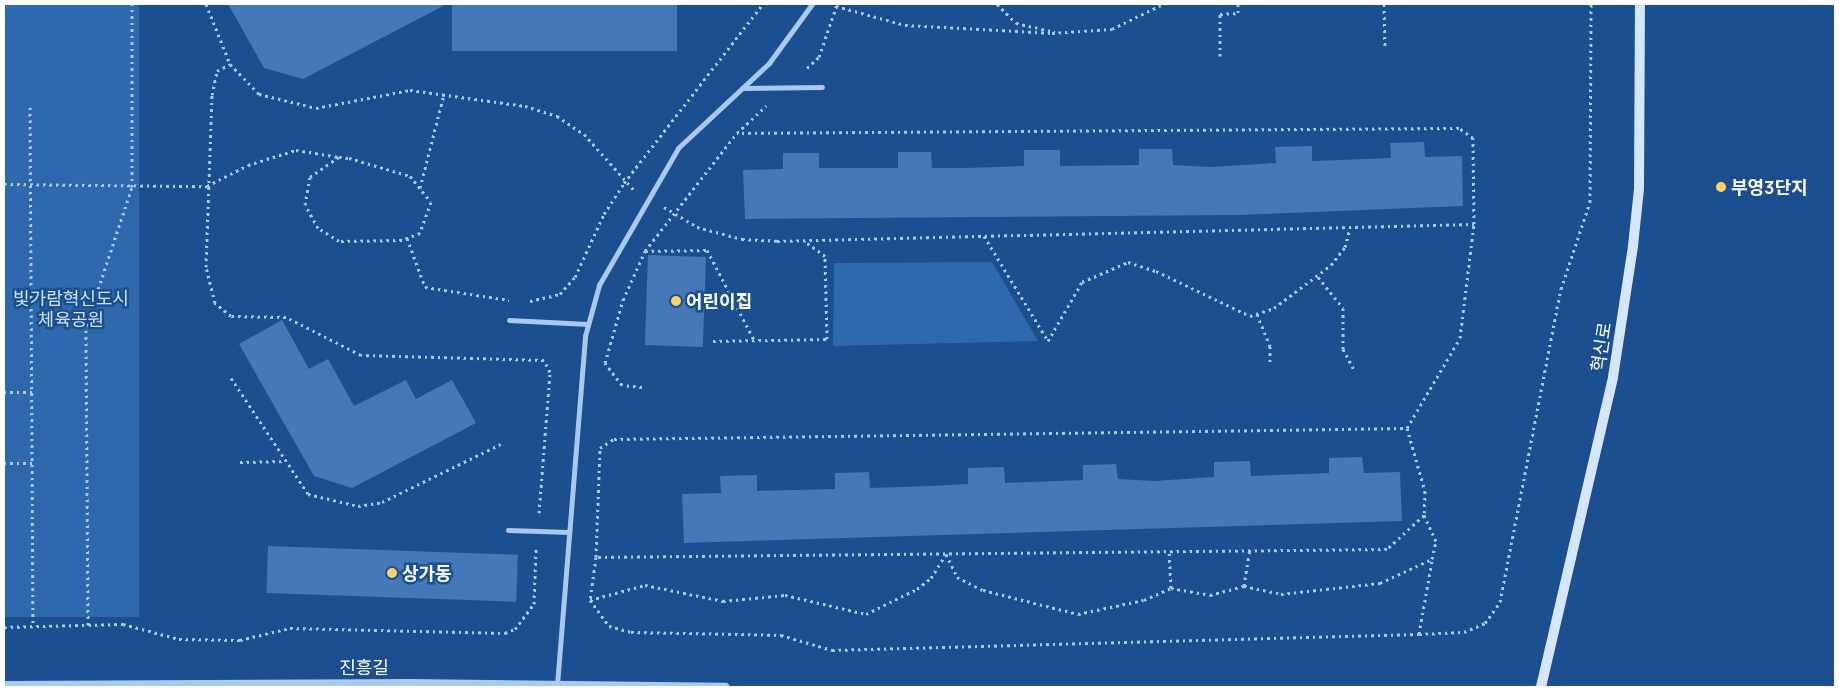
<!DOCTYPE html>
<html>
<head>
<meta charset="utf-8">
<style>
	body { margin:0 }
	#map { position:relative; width:1839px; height:691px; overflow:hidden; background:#1b4f8f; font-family:Manrope,"Noto Sans KR",sans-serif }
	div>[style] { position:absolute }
	.green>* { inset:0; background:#2e69ad; transform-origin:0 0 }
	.building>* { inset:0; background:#4478b7; transform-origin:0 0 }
	.path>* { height:3px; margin-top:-1.5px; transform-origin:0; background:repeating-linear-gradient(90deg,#a9c9ee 0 2.5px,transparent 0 6.5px) }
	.minor>* { height:5px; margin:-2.5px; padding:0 2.5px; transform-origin:2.5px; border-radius:2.5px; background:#a9c9ee }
	.tertiary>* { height:9px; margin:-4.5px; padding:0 4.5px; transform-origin:4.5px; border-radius:4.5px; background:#a9c9ee }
	.secondary>* { height:10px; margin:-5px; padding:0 5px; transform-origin:5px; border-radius:5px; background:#d6e6fa }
	.dots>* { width:14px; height:14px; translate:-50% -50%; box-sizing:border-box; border:2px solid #1b4f8f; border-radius:50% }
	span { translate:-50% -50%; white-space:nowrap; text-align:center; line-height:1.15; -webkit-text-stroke:5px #1b4f8f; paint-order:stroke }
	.poi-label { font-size:18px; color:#fff; font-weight:700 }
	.left { translate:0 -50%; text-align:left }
	.park-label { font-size:18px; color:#cfe3fa }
	.street-label { font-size:18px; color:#fff }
	.frame { position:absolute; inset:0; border:5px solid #fff; pointer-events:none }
</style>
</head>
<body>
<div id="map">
	<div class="green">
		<i style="left:4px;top:4px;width:135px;height:613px"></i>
		<i style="clip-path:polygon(992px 262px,1038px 341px,833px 346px,834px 263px)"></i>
	</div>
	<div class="building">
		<i style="clip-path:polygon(228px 4px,447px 4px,303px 79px,264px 68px)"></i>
		<i style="left:452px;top:4px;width:225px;height:47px"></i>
		<i style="clip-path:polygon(1424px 142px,1425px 157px,1462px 156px,1463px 206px,1239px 215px,745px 219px,743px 170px,783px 169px,783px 153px,819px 153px,819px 168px,898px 168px,898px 152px,931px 152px,932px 168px,965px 168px,1024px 166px,1024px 150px,1060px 150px,1060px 166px,1139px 165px,1139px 149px,1172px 149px,1173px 165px,1210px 167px,1276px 163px,1275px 147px,1312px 146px,1312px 161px,1391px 158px,1390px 143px)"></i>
		<i style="left:648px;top:255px;width:58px;height:90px;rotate:2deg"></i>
		<i style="clip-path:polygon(282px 320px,309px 369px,328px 359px,354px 406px,406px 380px,416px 399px,452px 380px,476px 423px,352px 488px,314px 476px,239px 344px)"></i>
		<i style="clip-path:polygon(1362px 457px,1364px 473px,1400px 472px,1402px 521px,684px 543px,682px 494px,721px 493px,720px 476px,757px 475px,757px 491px,835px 489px,835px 473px,869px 472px,870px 488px,930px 486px,968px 484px,968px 468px,1004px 467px,1005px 483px,1083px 480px,1083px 465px,1116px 464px,1118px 479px,1154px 481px,1214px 477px,1214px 462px,1250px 461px,1251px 476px,1329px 473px,1329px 458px)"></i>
		<i style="left:268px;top:546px;width:250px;height:47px;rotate:2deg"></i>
	</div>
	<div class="path">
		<i style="left:206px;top:4px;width:65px;rotate:68.2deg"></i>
		<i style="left:997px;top:4px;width:27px;rotate:45deg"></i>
		<i style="left:1016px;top:23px;width:40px;rotate:13deg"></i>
		<i style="left:1384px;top:4px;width:43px;rotate:88.7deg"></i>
		<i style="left:836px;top:6px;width:72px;rotate:15.4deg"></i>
		<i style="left:905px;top:25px;width:147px;rotate:3.1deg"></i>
		<i style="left:1052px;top:33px;width:60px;rotate:-3.8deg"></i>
		<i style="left:1112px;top:29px;width:57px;rotate:-26.1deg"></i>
		<i style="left:1220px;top:56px;width:42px;rotate:-90deg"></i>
		<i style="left:1220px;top:14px;width:18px;rotate:-3deg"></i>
		<i style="left:1238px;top:13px;width:9px;rotate:-90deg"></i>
		<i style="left:807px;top:68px;width:16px;rotate:-43deg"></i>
		<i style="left:819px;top:57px;width:56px;rotate:-71.2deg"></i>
		<i style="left:30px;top:107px;width:519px;rotate:89.67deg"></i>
		<i style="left:4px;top:184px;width:203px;rotate:0.6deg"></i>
		<i style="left:207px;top:186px;width:46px;rotate:-27.1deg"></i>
		<i style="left:248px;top:165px;width:50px;rotate:-17.4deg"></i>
		<i style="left:296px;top:150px;width:44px;rotate:9.2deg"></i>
		<i style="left:339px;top:157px;width:10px;rotate:6deg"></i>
		<i style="left:349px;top:158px;width:64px;rotate:16.4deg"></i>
		<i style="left:410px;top:176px;width:33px;rotate:51deg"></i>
		<i style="left:431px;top:202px;width:33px;rotate:110deg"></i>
		<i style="left:420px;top:233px;width:19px;rotate:159deg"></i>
		<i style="left:402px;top:240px;width:63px;rotate:179.1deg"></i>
		<i style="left:339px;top:241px;width:25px;rotate:-148deg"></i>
		<i style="left:318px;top:228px;width:26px;rotate:-119deg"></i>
		<i style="left:305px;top:205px;width:28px;rotate:-80deg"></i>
		<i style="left:310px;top:177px;width:35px;rotate:-35deg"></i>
		<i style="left:420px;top:188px;width:97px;rotate:-75.7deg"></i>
		<i style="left:664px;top:207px;width:39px;rotate:31deg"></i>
		<i style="left:697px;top:227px;width:47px;rotate:14.9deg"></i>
		<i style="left:742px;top:239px;width:35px;rotate:3deg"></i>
		<i style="left:777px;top:241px;width:697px;rotate:-1.4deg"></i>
		<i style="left:1474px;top:224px;width:86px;rotate:-90.7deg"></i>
		<i style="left:1473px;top:138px;width:17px;rotate:-144deg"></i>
		<i style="left:1459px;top:128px;width:722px;rotate:179.6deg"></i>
		<i style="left:984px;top:236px;width:123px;rotate:58.6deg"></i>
		<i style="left:1048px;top:341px;width:68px;rotate:-60deg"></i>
		<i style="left:1082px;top:282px;width:50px;rotate:-23.5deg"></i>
		<i style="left:1128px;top:262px;width:29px;rotate:18deg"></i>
		<i style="left:1156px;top:271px;width:104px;rotate:25.6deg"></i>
		<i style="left:1250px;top:316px;width:25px;rotate:-18deg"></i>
		<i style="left:1274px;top:308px;width:71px;rotate:-37deg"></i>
		<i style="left:1331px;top:265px;width:23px;rotate:-52deg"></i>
		<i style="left:1345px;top:247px;width:20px;rotate:-75deg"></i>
		<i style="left:407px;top:238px;width:52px;rotate:69.8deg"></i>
		<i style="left:425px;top:287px;width:85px;rotate:8.8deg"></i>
		<i style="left:645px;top:251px;width:62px;rotate:-0.9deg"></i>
		<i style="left:707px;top:250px;width:102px;rotate:62.4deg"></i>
		<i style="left:1318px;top:277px;width:40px;rotate:51deg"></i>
		<i style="left:1343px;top:308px;width:41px;rotate:90deg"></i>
		<i style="left:1343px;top:349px;width:24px;rotate:62deg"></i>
		<i style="left:530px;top:301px;width:31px;rotate:-13deg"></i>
		<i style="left:560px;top:294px;width:23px;rotate:-49deg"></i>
		<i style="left:575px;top:277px;width:69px;rotate:-65.3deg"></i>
		<i style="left:604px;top:214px;width:37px;rotate:-57deg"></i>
		<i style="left:624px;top:183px;width:227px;rotate:-52.2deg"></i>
		<i style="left:1257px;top:314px;width:35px;rotate:68deg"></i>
		<i style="left:1270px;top:346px;width:19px;rotate:90deg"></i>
		<i style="left:713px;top:341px;width:114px;rotate:-1deg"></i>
		<i style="left:827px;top:339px;width:83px;rotate:-91.4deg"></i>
		<i style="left:825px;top:256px;width:26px;rotate:-144deg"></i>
		<i style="left:231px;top:378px;width:139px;rotate:56.4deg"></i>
		<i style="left:308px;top:494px;width:51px;rotate:13.5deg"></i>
		<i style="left:358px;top:506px;width:24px;rotate:-9deg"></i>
		<i style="left:382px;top:502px;width:132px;rotate:-26deg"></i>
		<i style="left:642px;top:387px;width:20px;rotate:-174deg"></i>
		<i style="left:622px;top:385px;width:28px;rotate:-128deg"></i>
		<i style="left:605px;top:363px;width:66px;rotate:-74.1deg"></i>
		<i style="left:623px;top:300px;width:54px;rotate:-65.8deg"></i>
		<i style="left:645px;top:251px;width:150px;rotate:-52.1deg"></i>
		<i style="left:737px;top:133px;width:40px;rotate:-43deg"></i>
		<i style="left:4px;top:392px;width:29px"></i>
		<i style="left:1407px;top:428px;width:66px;rotate:74.1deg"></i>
		<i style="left:1425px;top:491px;width:24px;rotate:92deg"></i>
		<i style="left:1424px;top:515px;width:50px;rotate:137.4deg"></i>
		<i style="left:1387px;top:549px;width:791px;rotate:179.42deg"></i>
		<i style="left:596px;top:557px;width:109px;rotate:-87.9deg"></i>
		<i style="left:600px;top:448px;width:17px;rotate:-33deg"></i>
		<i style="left:614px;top:439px;width:793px;rotate:-0.79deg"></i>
		<i style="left:1407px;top:428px;width:104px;rotate:-59.5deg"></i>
		<i style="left:1460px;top:338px;width:115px;rotate:-83deg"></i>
		<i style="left:240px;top:462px;width:46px;rotate:-1.2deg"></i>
		<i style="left:4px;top:463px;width:28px"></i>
		<i style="left:539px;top:513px;width:141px;rotate:-85.5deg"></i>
		<i style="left:550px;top:372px;width:13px;rotate:-117deg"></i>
		<i style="left:544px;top:360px;width:183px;rotate:-178.4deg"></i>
		<i style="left:361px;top:355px;width:84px;rotate:-153.1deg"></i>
		<i style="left:286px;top:317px;width:55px;rotate:-179deg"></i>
		<i style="left:231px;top:316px;width:21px;rotate:-141deg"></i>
		<i style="left:215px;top:303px;width:37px;rotate:-104deg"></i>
		<i style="left:206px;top:267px;width:172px;rotate:-88deg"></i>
		<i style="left:212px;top:95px;width:25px;rotate:-78deg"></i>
		<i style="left:217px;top:71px;width:15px;rotate:-28deg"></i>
		<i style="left:230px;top:64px;width:42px;rotate:46deg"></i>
		<i style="left:259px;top:94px;width:59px;rotate:13.8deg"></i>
		<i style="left:316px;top:108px;width:96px;rotate:-10.8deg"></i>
		<i style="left:410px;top:90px;width:116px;rotate:7.9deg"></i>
		<i style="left:525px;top:106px;width:34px;rotate:17deg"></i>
		<i style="left:557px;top:116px;width:32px;rotate:34deg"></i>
		<i style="left:584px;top:134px;width:74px;rotate:48.3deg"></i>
		<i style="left:596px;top:557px;width:43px;rotate:97.9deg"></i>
		<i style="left:590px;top:600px;width:32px;rotate:54deg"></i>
		<i style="left:609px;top:626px;width:23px;rotate:15deg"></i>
		<i style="left:631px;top:632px;width:150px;rotate:1.1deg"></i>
		<i style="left:781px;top:635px;width:53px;rotate:16.4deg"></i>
		<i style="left:832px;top:650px;width:587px;rotate:-1.56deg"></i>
		<i style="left:1419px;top:634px;width:45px;rotate:-2.5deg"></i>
		<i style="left:1464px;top:632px;width:23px;rotate:-23deg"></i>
		<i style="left:1485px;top:623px;width:26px;rotate:-54deg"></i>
		<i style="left:1500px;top:602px;width:319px;rotate:-79deg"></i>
		<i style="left:1561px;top:289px;width:92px;rotate:-71.6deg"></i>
		<i style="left:1590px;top:202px;width:198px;rotate:-89.7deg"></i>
		<i style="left:1244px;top:586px;width:36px;rotate:-81deg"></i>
		<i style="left:1171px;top:588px;width:40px;rotate:10deg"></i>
		<i style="left:1210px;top:595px;width:35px;rotate:-15deg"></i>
		<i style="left:1244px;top:586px;width:38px;rotate:12deg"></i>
		<i style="left:1281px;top:594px;width:100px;rotate:-6.3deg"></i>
		<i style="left:1380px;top:583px;width:57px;rotate:-24.8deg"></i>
		<i style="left:1432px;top:559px;width:18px;rotate:-77deg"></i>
		<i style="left:1436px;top:541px;width:29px;rotate:-115deg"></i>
		<i style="left:590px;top:600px;width:57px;rotate:-15.3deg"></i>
		<i style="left:645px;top:585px;width:80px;rotate:11.6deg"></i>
		<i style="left:723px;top:601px;width:62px;rotate:-5.5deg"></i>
		<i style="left:785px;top:595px;width:83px;rotate:13.2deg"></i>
		<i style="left:866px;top:614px;width:57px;rotate:-26.1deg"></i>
		<i style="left:917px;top:589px;width:18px;rotate:-38deg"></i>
		<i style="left:931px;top:578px;width:28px;rotate:-58deg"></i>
		<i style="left:946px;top:554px;width:25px;rotate:64deg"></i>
		<i style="left:957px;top:577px;width:29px;rotate:27deg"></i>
		<i style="left:983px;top:590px;width:98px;rotate:14.2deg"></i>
		<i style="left:1078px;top:614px;width:67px;rotate:-12deg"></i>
		<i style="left:1144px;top:600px;width:30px;rotate:-24deg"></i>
		<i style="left:1171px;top:588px;width:37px;rotate:-93deg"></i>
		<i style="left:88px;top:625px;width:299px;rotate:-90.4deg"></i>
		<i style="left:86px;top:326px;width:146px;rotate:-71.7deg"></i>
		<i style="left:132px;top:187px;width:183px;rotate:-90deg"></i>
		<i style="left:4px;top:627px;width:119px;rotate:-1.4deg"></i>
		<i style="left:123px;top:624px;width:58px;rotate:15deg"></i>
		<i style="left:179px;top:639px;width:61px;rotate:0.9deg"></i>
		<i style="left:240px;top:640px;width:51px;rotate:-13.5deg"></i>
		<i style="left:290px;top:628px;width:215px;rotate:1.3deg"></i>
		<i style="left:505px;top:633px;width:11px;rotate:-22deg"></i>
		<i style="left:515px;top:629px;width:31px;rotate:-53deg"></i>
		<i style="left:534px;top:604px;width:55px;rotate:-87.9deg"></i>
		<i style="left:1419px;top:634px;width:75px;rotate:-80deg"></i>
	</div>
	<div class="minor">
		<i style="left:743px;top:88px;width:79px;rotate:-0.7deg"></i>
		<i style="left:509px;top:320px;width:79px;rotate:2.9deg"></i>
		<i style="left:508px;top:530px;width:61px;rotate:1.9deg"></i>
		<i style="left:557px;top:685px;width:350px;rotate:-85.4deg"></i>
		<i style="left:585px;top:336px;width:53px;rotate:-74.6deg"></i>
		<i style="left:599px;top:285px;width:158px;rotate:-60deg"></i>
		<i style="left:678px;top:148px;width:125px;rotate:-43deg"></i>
		<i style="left:769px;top:63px;width:73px;rotate:-53.9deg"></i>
	</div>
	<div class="tertiary">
		<i style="left:4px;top:685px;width:405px;rotate:-0.3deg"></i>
		<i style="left:409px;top:683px;width:316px;rotate:0.7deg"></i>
	</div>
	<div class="secondary">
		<i style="left:1541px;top:687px;width:318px;rotate:-76.9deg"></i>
		<i style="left:1613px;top:377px;width:133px;rotate:-81.3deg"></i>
		<i style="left:1633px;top:246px;width:57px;rotate:-84deg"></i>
		<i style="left:1639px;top:189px;width:185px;rotate:-89.7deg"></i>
	</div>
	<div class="dots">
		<i style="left:1721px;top:187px;background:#ffd166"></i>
		<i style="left:676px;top:301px;background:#ffd166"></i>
		<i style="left:392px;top:573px;background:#ffd166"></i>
	</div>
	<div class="poi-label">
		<span class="left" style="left:1731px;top:187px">부영3단지</span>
		<span class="left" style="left:686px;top:301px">어린이집</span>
		<span class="left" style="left:402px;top:573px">상가동</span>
	</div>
	<div class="park-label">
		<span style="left:71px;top:309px">빛가람혁신도시<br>체육공원</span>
	</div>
	<div class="street-label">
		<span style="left:1601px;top:347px;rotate:-81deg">혁신로</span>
		<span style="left:364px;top:667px">진흥길</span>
	</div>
	<div class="frame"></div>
</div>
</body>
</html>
